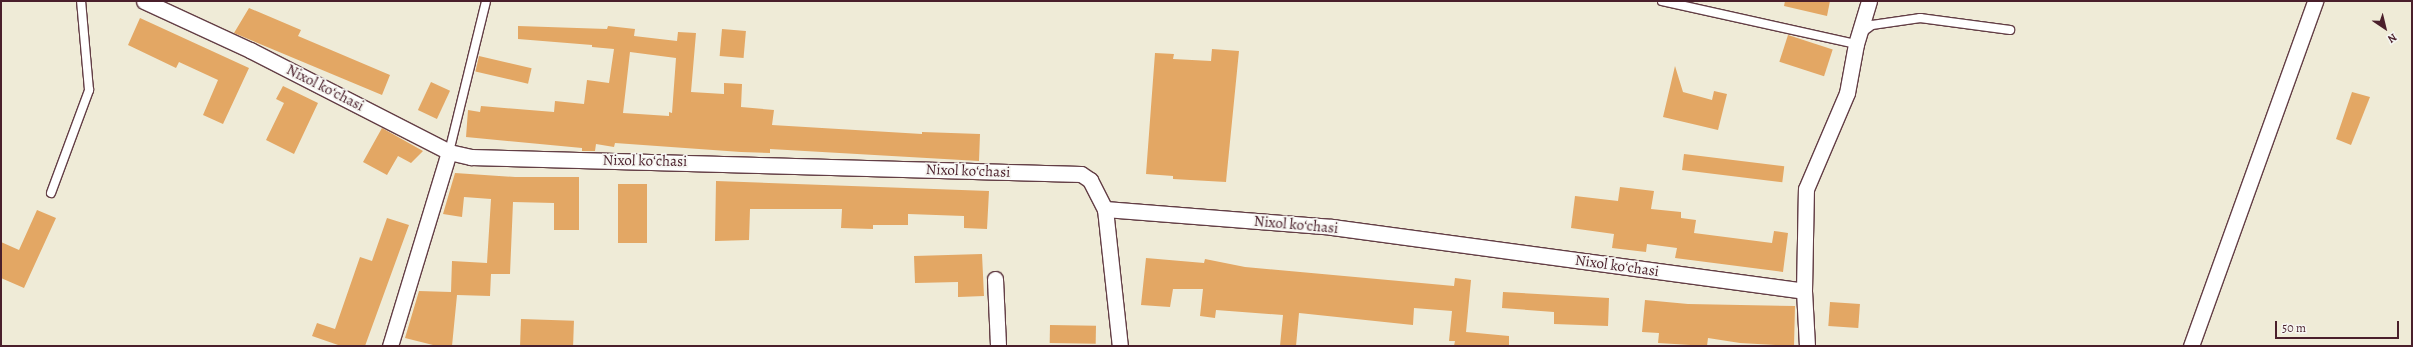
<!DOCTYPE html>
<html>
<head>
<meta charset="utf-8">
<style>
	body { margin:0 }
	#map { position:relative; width:2413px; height:347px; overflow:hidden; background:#efebd7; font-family:Alegreya,serif }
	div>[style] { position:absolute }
	.building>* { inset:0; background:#e3a764; transform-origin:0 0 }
	.roads { filter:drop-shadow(1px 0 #633e45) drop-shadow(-1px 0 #633e45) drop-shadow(0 1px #633e45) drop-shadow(0 -1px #633e45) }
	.lane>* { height:8px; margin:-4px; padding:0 4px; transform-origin:4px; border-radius:4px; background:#fff }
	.street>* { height:15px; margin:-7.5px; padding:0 7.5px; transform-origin:7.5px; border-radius:7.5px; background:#fff }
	span { translate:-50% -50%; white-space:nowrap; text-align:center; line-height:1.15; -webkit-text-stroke:3.5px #f6f6f2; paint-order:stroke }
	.street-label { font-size:15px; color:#4a1f2b }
	.frame { position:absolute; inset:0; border:2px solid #4a1f2b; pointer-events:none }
	.north { position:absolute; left:2365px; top:8px; width:40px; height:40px; -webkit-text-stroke:3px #f6f6f2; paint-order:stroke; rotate:145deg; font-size:11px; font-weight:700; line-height:16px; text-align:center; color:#4a1f2b }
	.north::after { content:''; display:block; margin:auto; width:14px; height:18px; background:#4a1f2b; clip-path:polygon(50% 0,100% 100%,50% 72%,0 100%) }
	.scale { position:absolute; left:2275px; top:321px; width:124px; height:18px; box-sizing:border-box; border:2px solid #4a1f2b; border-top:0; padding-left:5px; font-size:12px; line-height:14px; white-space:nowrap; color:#4a1f2b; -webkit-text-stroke:3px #f6f6f2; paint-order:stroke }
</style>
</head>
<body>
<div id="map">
	<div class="building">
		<i style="clip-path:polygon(1785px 1px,1830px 1px,1827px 16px,1784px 6px)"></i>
		<i style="clip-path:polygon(249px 8px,301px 30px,298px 36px,390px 75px,382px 95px,234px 33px)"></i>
		<i style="clip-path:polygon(140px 18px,249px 68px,223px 124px,203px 115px,218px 80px,179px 62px,176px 68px,128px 45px)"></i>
		<i style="clip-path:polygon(evenodd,518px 26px,607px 29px,608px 26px,635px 29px,634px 36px,677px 41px,678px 32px,696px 33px,691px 92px,724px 94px,724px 83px,742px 84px,741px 107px,774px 110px,772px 125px,922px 134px,922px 132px,980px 134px,979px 161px,770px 149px,770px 153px,741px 152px,615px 143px,614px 147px,596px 144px,595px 151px,582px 151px,582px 148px,466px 137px,468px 110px,480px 112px,481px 106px,554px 112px,555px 101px,584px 104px,587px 80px,609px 83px,614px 49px,592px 47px,592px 45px,518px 39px,518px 26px,630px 52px,676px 58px,672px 113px,669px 112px,669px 116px,623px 113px,630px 52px)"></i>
		<i style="left:722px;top:29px;width:24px;height:27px;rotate:5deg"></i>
		<i style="left:1788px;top:35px;width:47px;height:28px;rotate:18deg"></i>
		<i style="clip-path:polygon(1212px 49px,1239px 51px,1226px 182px,1173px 179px,1173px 176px,1146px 174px,1155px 53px,1174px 54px,1173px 59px,1211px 61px)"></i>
		<i style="left:479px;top:56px;width:54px;height:16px;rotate:13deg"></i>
		<i style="clip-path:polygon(1675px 66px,1683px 92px,1712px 100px,1714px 91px,1727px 94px,1718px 130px,1663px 117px)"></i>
		<i style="left:431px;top:82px;width:21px;height:31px;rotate:25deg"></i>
		<i style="clip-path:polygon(283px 86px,318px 103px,294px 154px,266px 140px,284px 103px,276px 99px)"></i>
		<i style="clip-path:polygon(2352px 92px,2370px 97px,2351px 145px,2336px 139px)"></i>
		<i style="clip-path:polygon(382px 128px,423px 151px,411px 163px,398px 156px,387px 175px,363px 162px)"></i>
		<i style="left:1684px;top:154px;width:101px;height:16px;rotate:7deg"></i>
		<i style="clip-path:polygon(455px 173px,515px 177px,579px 177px,579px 230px,554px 230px,554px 203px,513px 202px,510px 274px,491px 274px,490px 296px,457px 295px,452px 346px,437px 346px,405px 338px,419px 291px,451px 292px,452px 261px,487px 263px,491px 199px,464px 197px,462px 217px,443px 214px)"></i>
		<i style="clip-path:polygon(716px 181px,989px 191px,987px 229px,964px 228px,964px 216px,908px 214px,908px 225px,873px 225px,873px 229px,841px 228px,842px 209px,750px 209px,749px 240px,715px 241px)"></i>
		<i style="left:618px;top:184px;width:29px;height:59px"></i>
		<i style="clip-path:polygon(1620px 187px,1654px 191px,1651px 209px,1681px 212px,1681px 218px,1696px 220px,1694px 233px,1772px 243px,1774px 231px,1788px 233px,1783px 272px,1675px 258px,1677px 248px,1647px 244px,1646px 252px,1612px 248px,1614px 234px,1571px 228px,1575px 196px,1618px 201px)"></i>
		<i style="clip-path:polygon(37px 210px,56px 218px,24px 288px,1px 278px,1px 242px,19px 250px)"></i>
		<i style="clip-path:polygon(387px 218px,409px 225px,365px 346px,341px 346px,312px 336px,317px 323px,335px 329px,360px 257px,372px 261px)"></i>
		<i style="clip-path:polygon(982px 254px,984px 296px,958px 297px,958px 282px,915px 283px,914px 256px)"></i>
		<i style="clip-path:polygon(1146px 258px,1204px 263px,1205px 259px,1245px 267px,1454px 286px,1455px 278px,1471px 280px,1466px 332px,1509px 336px,1509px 346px,1454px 346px,1455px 341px,1449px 341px,1452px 311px,1414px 308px,1413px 325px,1299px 313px,1296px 346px,1280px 346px,1283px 315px,1216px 310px,1215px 318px,1200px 316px,1203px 289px,1173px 289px,1170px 307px,1141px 305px)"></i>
		<i style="clip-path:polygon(1503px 292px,1609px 298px,1608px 326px,1554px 324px,1554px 312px,1502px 308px)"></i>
		<i style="clip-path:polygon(1645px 300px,1688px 304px,1795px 306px,1794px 346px,1740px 343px,1708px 338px,1707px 346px,1658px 343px,1659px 333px,1642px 332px)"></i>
		<i style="left:1830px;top:302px;width:30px;height:24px;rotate:4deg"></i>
		<i style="left:521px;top:319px;width:53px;height:27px;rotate:2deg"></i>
		<i style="left:1050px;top:325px;width:46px;height:18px;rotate:1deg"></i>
	</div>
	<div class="roads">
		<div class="lane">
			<i style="left:1662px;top:1px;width:199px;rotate:12.5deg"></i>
			<i style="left:1860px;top:34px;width:15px;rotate:-37deg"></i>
			<i style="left:1872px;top:25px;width:49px;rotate:-8.3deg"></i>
			<i style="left:1920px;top:18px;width:91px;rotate:7.6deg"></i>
			<i style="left:449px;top:152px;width:155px;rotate:-76.2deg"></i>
			<i style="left:51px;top:193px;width:110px;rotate:-69.7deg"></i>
			<i style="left:89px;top:90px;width:89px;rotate:-95.1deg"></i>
		</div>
		<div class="street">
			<i style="left:144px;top:1px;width:117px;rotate:24.8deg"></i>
			<i style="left:250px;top:50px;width:224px;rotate:27.1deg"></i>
			<i style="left:449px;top:152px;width:23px;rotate:13deg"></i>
			<i style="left:471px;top:157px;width:610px;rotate:1.6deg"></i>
			<i style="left:1081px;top:174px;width:11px;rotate:34deg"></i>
			<i style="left:1090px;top:180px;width:33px;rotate:63deg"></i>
			<i style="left:1105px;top:209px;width:228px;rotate:4.5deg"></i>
			<i style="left:1332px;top:227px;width:476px;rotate:7.7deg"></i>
			<i style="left:1105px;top:209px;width:138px;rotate:83.8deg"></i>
			<i style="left:995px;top:279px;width:67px;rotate:87.4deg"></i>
			<i style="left:390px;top:346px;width:203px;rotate:-73.1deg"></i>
			<i style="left:1807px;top:346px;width:55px;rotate:-93.1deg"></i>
			<i style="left:1804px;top:291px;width:102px;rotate:-88.9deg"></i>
			<i style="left:1806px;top:189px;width:104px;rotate:-66.9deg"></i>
			<i style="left:1847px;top:93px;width:50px;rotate:-79.6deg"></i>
			<i style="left:1856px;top:44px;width:45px;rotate:-73.2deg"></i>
			<i style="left:2191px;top:346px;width:367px;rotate:-70.2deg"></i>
		</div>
	</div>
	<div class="street-label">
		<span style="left:325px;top:88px;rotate:27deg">Nixol koʻchasi</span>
		<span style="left:645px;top:161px;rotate:1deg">Nixol koʻchasi</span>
		<span style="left:968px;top:171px;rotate:2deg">Nixol koʻchasi</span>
		<span style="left:1296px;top:225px;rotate:5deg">Nixol koʻchasi</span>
		<span style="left:1617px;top:266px;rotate:8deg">Nixol koʻchasi</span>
	</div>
	<div class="frame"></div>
	<div class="north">N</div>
	<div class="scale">50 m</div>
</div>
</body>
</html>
